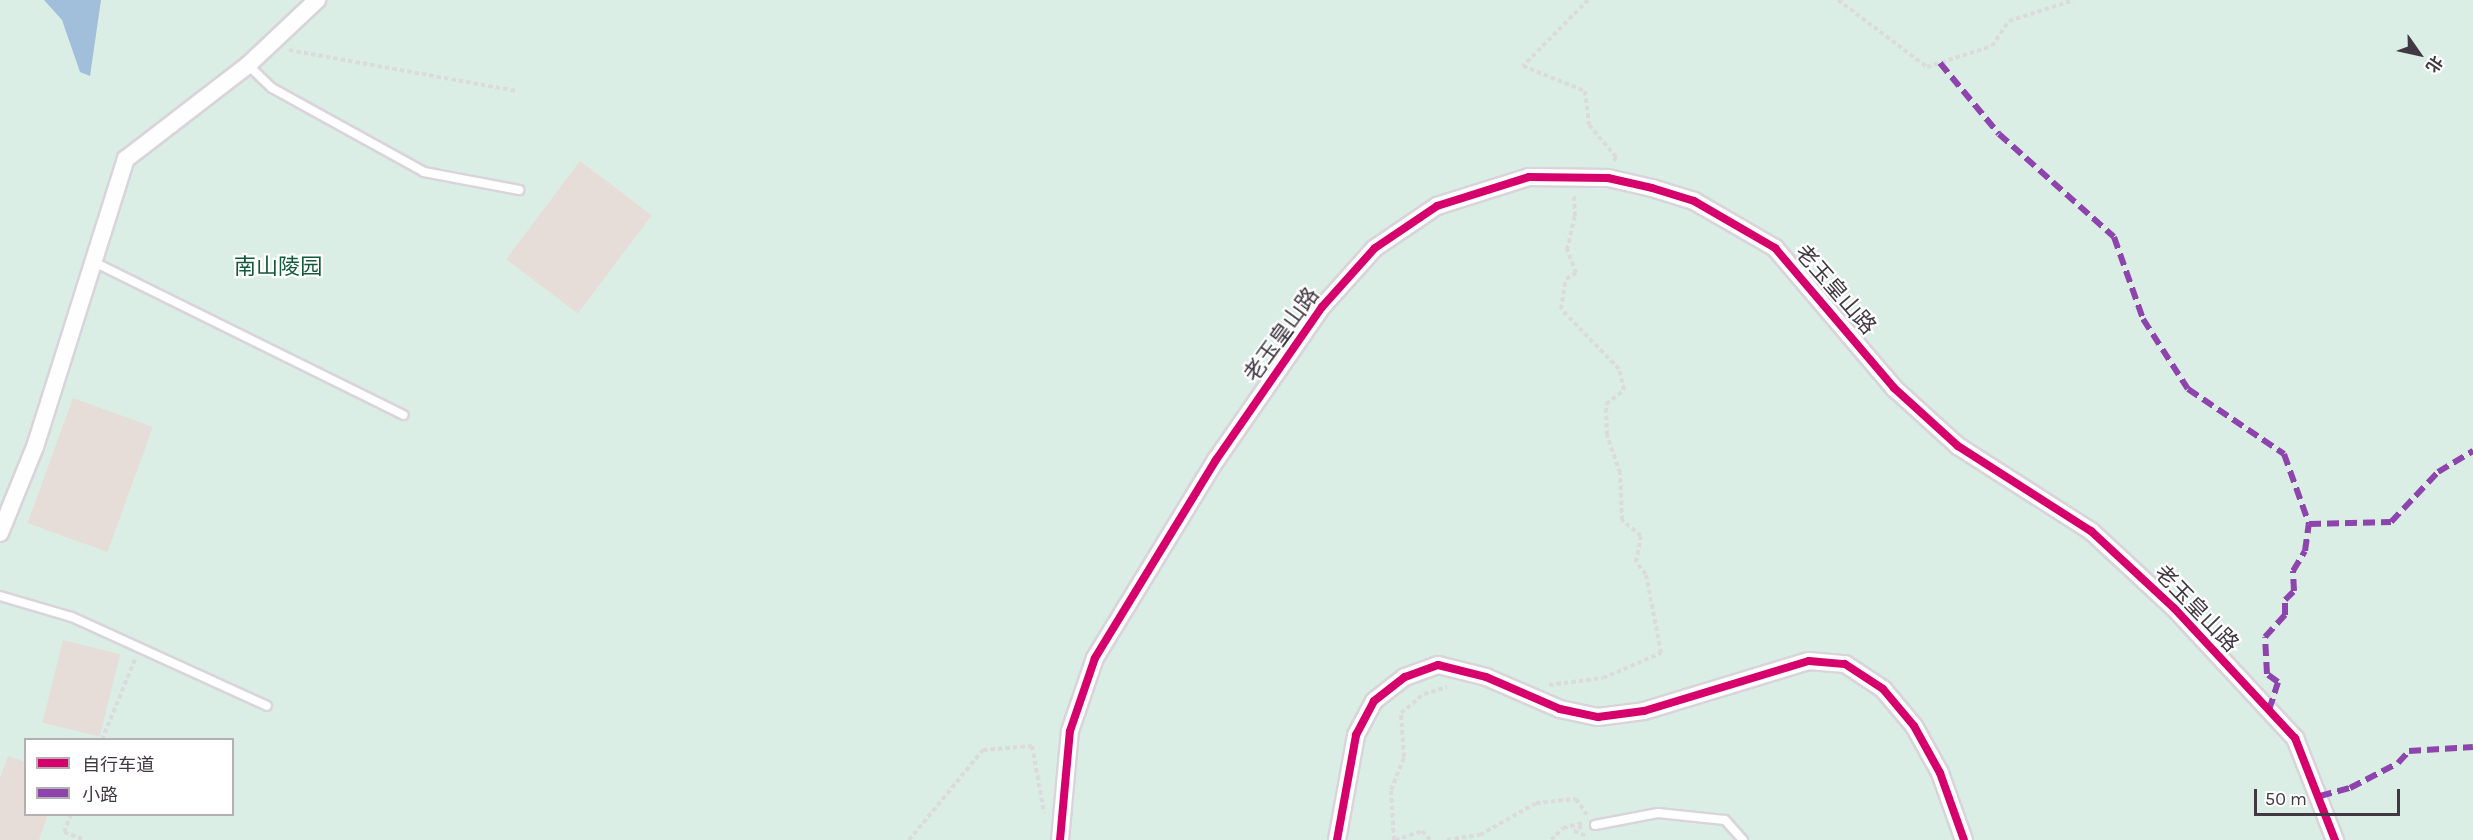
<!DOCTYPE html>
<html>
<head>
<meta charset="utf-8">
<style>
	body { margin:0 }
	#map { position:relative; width:2473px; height:840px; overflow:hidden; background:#fcfafe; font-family:Karla,"Noto Sans SC",sans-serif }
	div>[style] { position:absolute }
	.green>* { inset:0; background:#daeee5 }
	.water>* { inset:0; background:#a1beda }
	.building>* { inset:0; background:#e7ddd8; transform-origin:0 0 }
	.path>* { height:4px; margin-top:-2px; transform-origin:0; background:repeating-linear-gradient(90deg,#dcdadd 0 4.5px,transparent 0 7.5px) }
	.roads { filter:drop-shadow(2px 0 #d9d4db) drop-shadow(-2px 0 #d9d4db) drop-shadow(0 2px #d9d4db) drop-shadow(0 -2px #d9d4db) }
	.service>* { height:8px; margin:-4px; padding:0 4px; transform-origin:4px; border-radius:4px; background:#fffeff }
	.minor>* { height:16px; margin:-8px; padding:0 8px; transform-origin:8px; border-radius:8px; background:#fffeff }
	.quiet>* { height:6px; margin-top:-3px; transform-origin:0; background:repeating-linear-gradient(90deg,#8e44ad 0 12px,transparent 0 18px) }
	.cycleway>* { height:8px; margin:-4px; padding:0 4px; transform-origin:4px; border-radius:4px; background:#d6006c }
	span { translate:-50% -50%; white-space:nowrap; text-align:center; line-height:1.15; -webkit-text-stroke:4.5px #fff; paint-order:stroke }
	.park-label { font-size:22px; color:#12593e }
	.street-label { font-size:22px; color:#403842 }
	.legend { position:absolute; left:24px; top:738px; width:210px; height:78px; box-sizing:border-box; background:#fff; border:2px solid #b3afb3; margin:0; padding:8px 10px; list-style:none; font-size:18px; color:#403842 }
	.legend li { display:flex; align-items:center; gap:12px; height:30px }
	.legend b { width:30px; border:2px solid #b3afb3 }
	.north { position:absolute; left:2389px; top:24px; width:60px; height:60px; -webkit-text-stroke:4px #fff; paint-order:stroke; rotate:124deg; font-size:16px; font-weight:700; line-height:24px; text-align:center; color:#403842 }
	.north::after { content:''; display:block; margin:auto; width:21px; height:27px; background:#403842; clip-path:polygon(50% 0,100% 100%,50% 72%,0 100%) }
	.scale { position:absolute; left:2254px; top:789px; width:146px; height:27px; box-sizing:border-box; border:3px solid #403842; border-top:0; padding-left:8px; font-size:18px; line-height:21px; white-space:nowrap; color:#403842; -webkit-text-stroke:4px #fff; paint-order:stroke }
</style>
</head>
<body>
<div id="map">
	<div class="green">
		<i style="clip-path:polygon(evenodd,0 0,2473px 0,2473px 840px,0 840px,0 0,26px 740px,232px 740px,232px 814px,26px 814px,26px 740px)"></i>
	</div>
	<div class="water">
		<i style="clip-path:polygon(44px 0,101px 0,90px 76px,80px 72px,62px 20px)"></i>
	</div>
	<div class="building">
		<i style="left:580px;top:161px;width:90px;height:123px;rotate:37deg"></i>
		<i style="left:73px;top:398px;width:85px;height:133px;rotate:20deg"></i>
		<i style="left:63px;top:640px;width:59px;height:85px;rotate:14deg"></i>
		<i style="clip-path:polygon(8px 756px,26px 762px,26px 814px,48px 814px,39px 840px,0 840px,0 778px)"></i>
	</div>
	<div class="path">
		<i style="left:1588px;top:0;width:93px;rotate:134.6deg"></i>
		<i style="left:1523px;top:66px;width:67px;rotate:22deg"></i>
		<i style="left:1585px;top:91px;width:34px;rotate:83deg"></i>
		<i style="left:1589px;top:125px;width:42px;rotate:49.8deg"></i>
		<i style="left:1616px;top:157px;width:7px;rotate:117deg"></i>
		<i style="left:1838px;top:0;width:111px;rotate:37deg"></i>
		<i style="left:1927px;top:67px;width:68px;rotate:-17.9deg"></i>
		<i style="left:1992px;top:46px;width:30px;rotate:-56deg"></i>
		<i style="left:2009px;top:21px;width:68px;rotate:-17.9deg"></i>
		<i style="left:289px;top:50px;width:231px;rotate:10.2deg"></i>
		<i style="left:1549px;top:685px;width:54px;rotate:-7.4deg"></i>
		<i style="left:1603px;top:678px;width:63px;rotate:-23.3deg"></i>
		<i style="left:1661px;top:653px;width:80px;rotate:-100.8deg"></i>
		<i style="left:1646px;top:574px;width:16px;rotate:-130deg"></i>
		<i style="left:1636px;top:562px;width:26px;rotate:-79deg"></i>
		<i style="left:1641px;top:536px;width:25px;rotate:-140deg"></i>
		<i style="left:1622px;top:520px;width:47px;rotate:-92.4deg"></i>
		<i style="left:1620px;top:473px;width:40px;rotate:-108.9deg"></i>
		<i style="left:1607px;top:435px;width:31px;rotate:-92deg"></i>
		<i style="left:1606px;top:404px;width:23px;rotate:-38deg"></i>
		<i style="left:1624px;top:390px;width:22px;rotate:-103deg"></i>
		<i style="left:1619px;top:369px;width:83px;rotate:-134deg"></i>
		<i style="left:1561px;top:309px;width:30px;rotate:-81deg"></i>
		<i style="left:1566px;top:279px;width:12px;rotate:-31deg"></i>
		<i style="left:1576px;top:273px;width:25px;rotate:-111deg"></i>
		<i style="left:1567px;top:250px;width:35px;rotate:-77deg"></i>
		<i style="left:1575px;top:216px;width:22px;rotate:-93deg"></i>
		<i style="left:102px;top:740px;width:87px;rotate:-67.8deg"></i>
		<i style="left:71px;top:814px;width:19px;rotate:111deg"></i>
		<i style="left:64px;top:832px;width:22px;rotate:21deg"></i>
		<i style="left:1582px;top:826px;width:9px;rotate:148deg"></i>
		<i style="left:1574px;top:831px;width:14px;rotate:21deg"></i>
		<i style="left:909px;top:840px;width:117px;rotate:-50.6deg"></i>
		<i style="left:983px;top:750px;width:49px;rotate:-4.7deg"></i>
		<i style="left:1032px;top:746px;width:68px;rotate:79.8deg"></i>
		<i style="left:1394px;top:840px;width:50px;rotate:-93.4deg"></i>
		<i style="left:1391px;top:790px;width:35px;rotate:-68deg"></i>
		<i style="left:1404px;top:757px;width:44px;rotate:-93.9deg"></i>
		<i style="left:1401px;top:713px;width:30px;rotate:-40deg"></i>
		<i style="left:1424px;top:694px;width:24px;rotate:-17deg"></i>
		<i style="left:1395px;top:840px;width:28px;rotate:-18deg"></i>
		<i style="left:1422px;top:831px;width:12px;rotate:48deg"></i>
		<i style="left:1447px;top:840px;width:33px;rotate:-9deg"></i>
		<i style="left:1480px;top:835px;width:64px;rotate:-29.7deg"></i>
		<i style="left:1536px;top:803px;width:40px;rotate:-5.7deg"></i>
		<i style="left:1576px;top:799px;width:19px;rotate:55deg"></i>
		<i style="left:1551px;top:840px;width:17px;rotate:-45deg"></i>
		<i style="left:1563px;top:828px;width:20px;rotate:-15deg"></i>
	</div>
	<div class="roads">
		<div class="service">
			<i style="left:248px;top:65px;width:33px;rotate:44deg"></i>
			<i style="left:272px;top:88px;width:174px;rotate:28.9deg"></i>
			<i style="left:424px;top:172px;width:97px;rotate:10.7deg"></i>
			<i style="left:96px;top:263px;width:343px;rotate:26.3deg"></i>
			<i style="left:0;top:596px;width:75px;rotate:16.3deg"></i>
			<i style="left:72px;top:617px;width:214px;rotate:24.5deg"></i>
			<i style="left:1595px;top:825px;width:64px;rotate:-10.8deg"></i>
			<i style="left:1658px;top:813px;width:67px;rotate:6deg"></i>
			<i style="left:1725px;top:820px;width:27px;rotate:48deg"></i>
		</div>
		<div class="minor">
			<i style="left:0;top:533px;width:93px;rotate:-67.9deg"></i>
			<i style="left:35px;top:447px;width:302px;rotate:-72.5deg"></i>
			<i style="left:126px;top:159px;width:154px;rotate:-37.6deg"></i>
			<i style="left:248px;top:65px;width:95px;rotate:-43.3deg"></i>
			<i style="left:1060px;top:840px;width:109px;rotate:-84.8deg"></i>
			<i style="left:1070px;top:731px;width:77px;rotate:-71.1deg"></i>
			<i style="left:1095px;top:658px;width:232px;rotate:-58.6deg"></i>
			<i style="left:1216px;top:460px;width:186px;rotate:-55.3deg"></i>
			<i style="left:1322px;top:307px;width:79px;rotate:-48.1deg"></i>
			<i style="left:1375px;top:248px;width:75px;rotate:-34.1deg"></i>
			<i style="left:1437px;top:206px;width:96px;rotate:-17.5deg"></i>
			<i style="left:1529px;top:177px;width:79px;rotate:0.7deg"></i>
			<i style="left:1608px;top:178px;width:45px;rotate:12.8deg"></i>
			<i style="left:1652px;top:188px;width:44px;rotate:17.2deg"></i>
			<i style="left:1694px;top:201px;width:94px;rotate:30.1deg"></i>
			<i style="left:1775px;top:248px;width:184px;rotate:49.6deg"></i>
			<i style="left:1894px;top:388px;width:86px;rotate:42.2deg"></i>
			<i style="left:1958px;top:446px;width:158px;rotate:32.6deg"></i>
			<i style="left:2091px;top:531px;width:113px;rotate:42.9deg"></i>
			<i style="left:2174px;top:608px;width:178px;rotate:47.1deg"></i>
			<i style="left:2295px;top:738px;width:110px;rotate:68.6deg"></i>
			<i style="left:1337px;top:840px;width:107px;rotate:-79.7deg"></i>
			<i style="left:1356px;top:735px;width:38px;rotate:-62deg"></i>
			<i style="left:1374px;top:701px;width:39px;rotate:-38deg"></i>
			<i style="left:1405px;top:677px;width:35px;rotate:-20deg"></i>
			<i style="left:1438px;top:665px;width:49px;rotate:14deg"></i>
			<i style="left:1486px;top:677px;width:81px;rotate:23.4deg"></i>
			<i style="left:1560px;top:709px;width:39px;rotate:12deg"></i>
			<i style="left:1598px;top:717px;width:46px;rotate:-7.4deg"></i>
			<i style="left:1644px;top:711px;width:172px;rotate:-16.9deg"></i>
			<i style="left:1809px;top:661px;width:36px;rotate:5deg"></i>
			<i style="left:1845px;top:664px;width:45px;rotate:33.3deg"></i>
			<i style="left:1883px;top:689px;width:48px;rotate:50deg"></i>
			<i style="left:1914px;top:726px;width:54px;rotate:61deg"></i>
			<i style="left:1940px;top:773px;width:71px;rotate:70.3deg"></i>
		</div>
	</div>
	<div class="quiet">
		<i style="left:1940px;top:63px;width:92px;rotate:50.3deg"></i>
		<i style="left:1999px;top:134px;width:154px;rotate:41.8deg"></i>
		<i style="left:2114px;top:237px;width:87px;rotate:70.5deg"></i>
		<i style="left:2143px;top:319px;width:83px;rotate:57.3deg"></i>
		<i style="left:2188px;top:389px;width:116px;rotate:34.1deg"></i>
		<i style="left:2284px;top:454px;width:74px;rotate:70.3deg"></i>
		<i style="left:2269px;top:710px;width:29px;rotate:-72deg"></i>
		<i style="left:2278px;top:682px;width:14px;rotate:-144deg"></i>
		<i style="left:2267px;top:674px;width:37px;rotate:-93deg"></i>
		<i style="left:2265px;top:637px;width:30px;rotate:-48deg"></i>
		<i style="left:2285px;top:615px;width:15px;rotate:-90deg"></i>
		<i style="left:2285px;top:600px;width:13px;rotate:-45deg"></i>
		<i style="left:2294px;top:591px;width:20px;rotate:-93deg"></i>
		<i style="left:2293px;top:571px;width:23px;rotate:-59deg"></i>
		<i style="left:2305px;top:551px;width:27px;rotate:-82deg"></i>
		<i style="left:2309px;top:524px;width:82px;rotate:-1.4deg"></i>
		<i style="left:2391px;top:522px;width:69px;rotate:-46.8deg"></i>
		<i style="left:2438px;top:472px;width:41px;rotate:-31deg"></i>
		<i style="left:2320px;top:796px;width:31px;rotate:-15deg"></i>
		<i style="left:2350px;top:788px;width:54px;rotate:-27.5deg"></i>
		<i style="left:2398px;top:763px;width:16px;rotate:-47deg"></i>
		<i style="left:2409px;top:751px;width:64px;rotate:-3.6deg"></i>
	</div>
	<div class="cycleway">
		<i style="left:1060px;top:840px;width:109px;rotate:-84.8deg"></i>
		<i style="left:1070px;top:731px;width:77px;rotate:-71.1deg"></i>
		<i style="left:1095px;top:658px;width:232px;rotate:-58.6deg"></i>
		<i style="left:1216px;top:460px;width:186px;rotate:-55.3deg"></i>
		<i style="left:1322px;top:307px;width:79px;rotate:-48.1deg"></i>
		<i style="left:1375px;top:248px;width:75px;rotate:-34.1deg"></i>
		<i style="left:1437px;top:206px;width:96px;rotate:-17.5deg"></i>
		<i style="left:1529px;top:177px;width:79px;rotate:0.7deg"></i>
		<i style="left:1608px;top:178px;width:45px;rotate:12.8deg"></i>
		<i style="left:1652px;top:188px;width:44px;rotate:17.2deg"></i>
		<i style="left:1694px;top:201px;width:94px;rotate:30.1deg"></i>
		<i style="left:1775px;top:248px;width:184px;rotate:49.6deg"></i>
		<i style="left:1894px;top:388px;width:86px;rotate:42.2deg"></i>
		<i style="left:1958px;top:446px;width:158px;rotate:32.6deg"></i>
		<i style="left:2091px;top:531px;width:113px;rotate:42.9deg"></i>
		<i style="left:2174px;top:608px;width:178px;rotate:47.1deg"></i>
		<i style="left:2295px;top:738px;width:110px;rotate:68.6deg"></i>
		<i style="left:1337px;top:840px;width:107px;rotate:-79.7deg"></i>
		<i style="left:1356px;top:735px;width:38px;rotate:-62deg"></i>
		<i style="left:1374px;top:701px;width:39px;rotate:-38deg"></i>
		<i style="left:1405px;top:677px;width:35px;rotate:-20deg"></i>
		<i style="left:1438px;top:665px;width:49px;rotate:14deg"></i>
		<i style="left:1486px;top:677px;width:81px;rotate:23.4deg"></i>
		<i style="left:1560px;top:709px;width:39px;rotate:12deg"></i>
		<i style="left:1598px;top:717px;width:46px;rotate:-7.4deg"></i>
		<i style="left:1644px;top:711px;width:172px;rotate:-16.9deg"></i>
		<i style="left:1809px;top:661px;width:36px;rotate:5deg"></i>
		<i style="left:1845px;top:664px;width:45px;rotate:33.3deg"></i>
		<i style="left:1883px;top:689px;width:48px;rotate:50deg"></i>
		<i style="left:1914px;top:726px;width:54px;rotate:61deg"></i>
		<i style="left:1940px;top:773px;width:71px;rotate:70.3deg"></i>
	</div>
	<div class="park-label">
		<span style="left:278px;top:268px">南山陵园</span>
	</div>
	<div class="street-label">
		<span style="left:1835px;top:290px;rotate:49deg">老玉皇山路</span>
		<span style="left:1282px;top:335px;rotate:-54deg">老玉皇山路</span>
		<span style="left:2196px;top:609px;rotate:46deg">老玉皇山路</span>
	</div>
	<ul class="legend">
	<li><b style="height:8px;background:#d6006c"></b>自行车道</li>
	<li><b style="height:8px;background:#8e44ad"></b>小路</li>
	</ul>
	<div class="north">北</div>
	<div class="scale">50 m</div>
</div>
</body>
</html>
